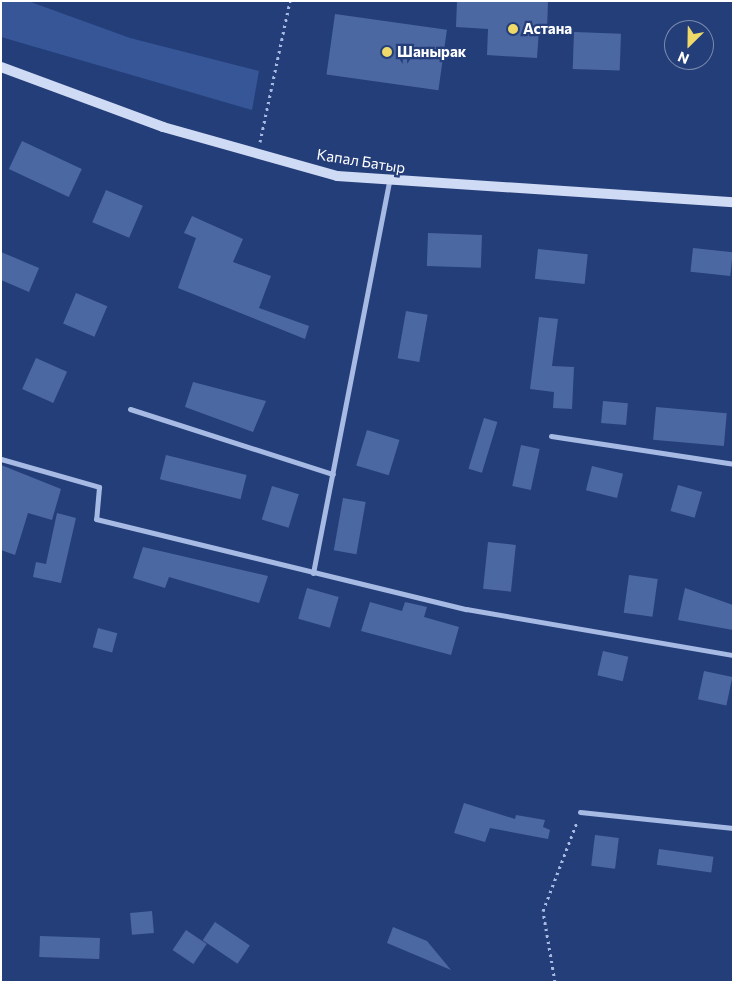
<!DOCTYPE html>
<html>
<head>
<meta charset="utf-8">
<style>
	body { margin:0 }
	#map { position:relative; width:734px; height:983px; overflow:hidden; background:#243e79; font-family:Commissioner,sans-serif }
	div>[style] { position:absolute }
	.green>* { inset:0; background:#375697 }
	.building>* { inset:0; background:#4c68a3; transform-origin:0 0 }
	.path>* { height:3px; margin-top:-1.5px; transform-origin:0; background:repeating-linear-gradient(90deg,#a6bae4 0 2.5px,transparent 0 6.5px) }
	.minor>* { height:5px; margin:-2.5px; padding:0 2.5px; transform-origin:2.5px; border-radius:2.5px; background:#a6bae4 }
	.secondary>* { height:10px; margin:-5px; padding:0 5px; transform-origin:5px; border-radius:5px; background:#cfdaf4 }
	.dots>* { width:14px; height:14px; translate:-50% -50%; box-sizing:border-box; border:2px solid #243e79; border-radius:50% }
	span { translate:-50% -50%; white-space:nowrap; text-align:center; line-height:1.15; -webkit-text-stroke:4.5px #243e79; paint-order:stroke }
	.poi-label { font-size:15px; color:#fff; font-weight:700 }
	.left { translate:0 -50%; text-align:left }
	.street-label { font-size:15px; color:#fff }
	.frame { position:absolute; inset:0; border:2px solid #fff; pointer-events:none }
	.north { position:absolute; left:664px; top:20px; width:50px; height:50px; box-sizing:border-box; background:#243e79; border:1px solid #7c8baf; border-radius:50%; rotate:203deg; font-size:14px; font-weight:700; line-height:20px; text-align:center; color:#fff }
	.north::after { content:''; display:block; margin:auto; width:18px; height:22px; background:#eed969; clip-path:polygon(50% 0,100% 100%,50% 72%,0 100%) }
</style>
</head>
<body>
<div id="map">
	<div class="green">
		<i style="clip-path:polygon(1px 1px,28px 1px,130px 38px,259px 71px,252px 110px,1px 37px)"></i>
	</div>
	<div class="building">
		<i style="clip-path:polygon(457px 1px,548px 1px,547px 30px,539px 29px,537px 58px,487px 55px,488px 29px,456px 27px)"></i>
		<i style="left:335px;top:14px;width:113px;height:61px;rotate:8deg"></i>
		<i style="left:574px;top:32px;width:47px;height:37px;rotate:2deg"></i>
		<i style="left:22px;top:141px;width:66px;height:31px;rotate:25deg"></i>
		<i style="left:106px;top:190px;width:40px;height:35px;rotate:23deg"></i>
		<i style="clip-path:polygon(192px 216px,243px 239px,233px 262px,271px 276px,259px 308px,309px 326px,305px 339px,178px 288px,196px 238px,184px 233px)"></i>
		<i style="left:428px;top:233px;width:54px;height:33px;rotate:2deg"></i>
		<i style="left:693px;top:248px;width:40px;height:24px;rotate:6deg"></i>
		<i style="left:538px;top:249px;width:50px;height:30px;rotate:6deg"></i>
		<i style="clip-path:polygon(1px 252px,39px 268px,29px 292px,1px 280px)"></i>
		<i style="left:76px;top:293px;width:34px;height:33px;rotate:23deg"></i>
		<i style="left:406px;top:311px;width:22px;height:48px;rotate:10deg"></i>
		<i style="clip-path:polygon(539px 317px,558px 319px,552px 366px,574px 367px,572px 409px,553px 408px,554px 392px,530px 389px)"></i>
		<i style="left:36px;top:358px;width:34px;height:34px;rotate:24deg"></i>
		<i style="clip-path:polygon(193px 382px,266px 401px,253px 432px,185px 407px)"></i>
		<i style="left:603px;top:401px;width:25px;height:22px;rotate:5deg"></i>
		<i style="left:656px;top:407px;width:71px;height:33px;rotate:5deg"></i>
		<i style="left:484px;top:418px;width:14px;height:53px;rotate:17deg"></i>
		<i style="left:367px;top:430px;width:34px;height:37px;rotate:17deg"></i>
		<i style="left:521px;top:445px;width:19px;height:42px;rotate:12deg"></i>
		<i style="left:166px;top:455px;width:83px;height:25px;rotate:14deg"></i>
		<i style="clip-path:polygon(1px 465px,61px 489px,52px 520px,28px 513px,15px 555px,1px 550px)"></i>
		<i style="left:592px;top:466px;width:32px;height:25px;rotate:14deg"></i>
		<i style="left:678px;top:485px;width:25px;height:27px;rotate:16deg"></i>
		<i style="left:272px;top:486px;width:28px;height:35px;rotate:17deg"></i>
		<i style="left:343px;top:498px;width:23px;height:53px;rotate:10deg"></i>
		<i style="clip-path:polygon(57px 513px,76px 518px,61px 583px,33px 577px,36px 562px,46px 564px)"></i>
		<i style="left:488px;top:542px;width:28px;height:47px;rotate:6deg"></i>
		<i style="clip-path:polygon(143px 547px,268px 576px,259px 603px,169px 577px,165px 588px,133px 578px)"></i>
		<i style="left:629px;top:575px;width:29px;height:38px;rotate:8deg"></i>
		<i style="left:307px;top:588px;width:33px;height:32px;rotate:16deg"></i>
		<i style="clip-path:polygon(685px 588px,733px 605px,733px 630px,678px 620px)"></i>
		<i style="clip-path:polygon(370px 602px,402px 611px,405px 602px,427px 607px,424px 617px,459px 627px,451px 655px,361px 631px)"></i>
		<i style="left:98px;top:628px;width:20px;height:20px;rotate:15deg"></i>
		<i style="left:603px;top:651px;width:26px;height:25px;rotate:13deg"></i>
		<i style="left:704px;top:671px;width:29px;height:29px;rotate:12deg"></i>
		<i style="clip-path:polygon(464px 803px,515px 819px,516px 815px,545px 820px,543px 827px,550px 830px,548px 839px,490px 828px,485px 842px,454px 833px)"></i>
		<i style="left:595px;top:835px;width:24px;height:31px;rotate:7deg"></i>
		<i style="left:659px;top:849px;width:55px;height:16px;rotate:8deg"></i>
		<i style="left:152px;top:911px;width:22px;height:22px;rotate:85deg"></i>
		<i style="left:215px;top:922px;width:42px;height:22px;rotate:34deg"></i>
		<i style="clip-path:polygon(393px 927px,427px 941px,451px 970px,387px 943px)"></i>
		<i style="left:186px;top:930px;width:25px;height:24px;rotate:34deg"></i>
		<i style="left:40px;top:936px;width:60px;height:21px;rotate:2deg"></i>
	</div>
	<div class="path">
		<i style="left:260px;top:142px;width:144px;rotate:-78deg"></i>
		<i style="left:555px;top:982px;width:72px;rotate:-99.6deg"></i>
		<i style="left:543px;top:911px;width:95px;rotate:-69.1deg"></i>
	</div>
	<div class="minor">
		<i style="left:130px;top:409px;width:213px;rotate:17.8deg"></i>
		<i style="left:551px;top:436px;width:184px;rotate:8.7deg"></i>
		<i style="left:1px;top:459px;width:102px;rotate:15.9deg"></i>
		<i style="left:99px;top:487px;width:32px;rotate:95deg"></i>
		<i style="left:96px;top:519px;width:381px;rotate:13.7deg"></i>
		<i style="left:466px;top:609px;width:271px;rotate:9.8deg"></i>
		<i style="left:313px;top:573px;width:397px;rotate:-79deg"></i>
		<i style="left:580px;top:812px;width:154px;rotate:6deg"></i>
	</div>
	<div class="secondary">
		<i style="left:1px;top:67px;width:173px;rotate:20.3deg"></i>
		<i style="left:163px;top:127px;width:181px;rotate:15.7deg"></i>
		<i style="left:337px;top:176px;width:397px;rotate:3.8deg"></i>
	</div>
	<div class="dots">
		<i style="left:513px;top:29px;background:#eed969"></i>
		<i style="left:387px;top:52px;background:#eed969"></i>
	</div>
	<div class="poi-label">
		<span class="left" style="left:523px;top:29px">Астана</span>
		<span class="left" style="left:397px;top:52px">Шанырак</span>
	</div>
	<div class="street-label">
		<span style="left:361px;top:161px;rotate:9deg">Капал Батыр</span>
	</div>
	<div class="frame"></div>
	<div class="north">N</div>
</div>
</body>
</html>
